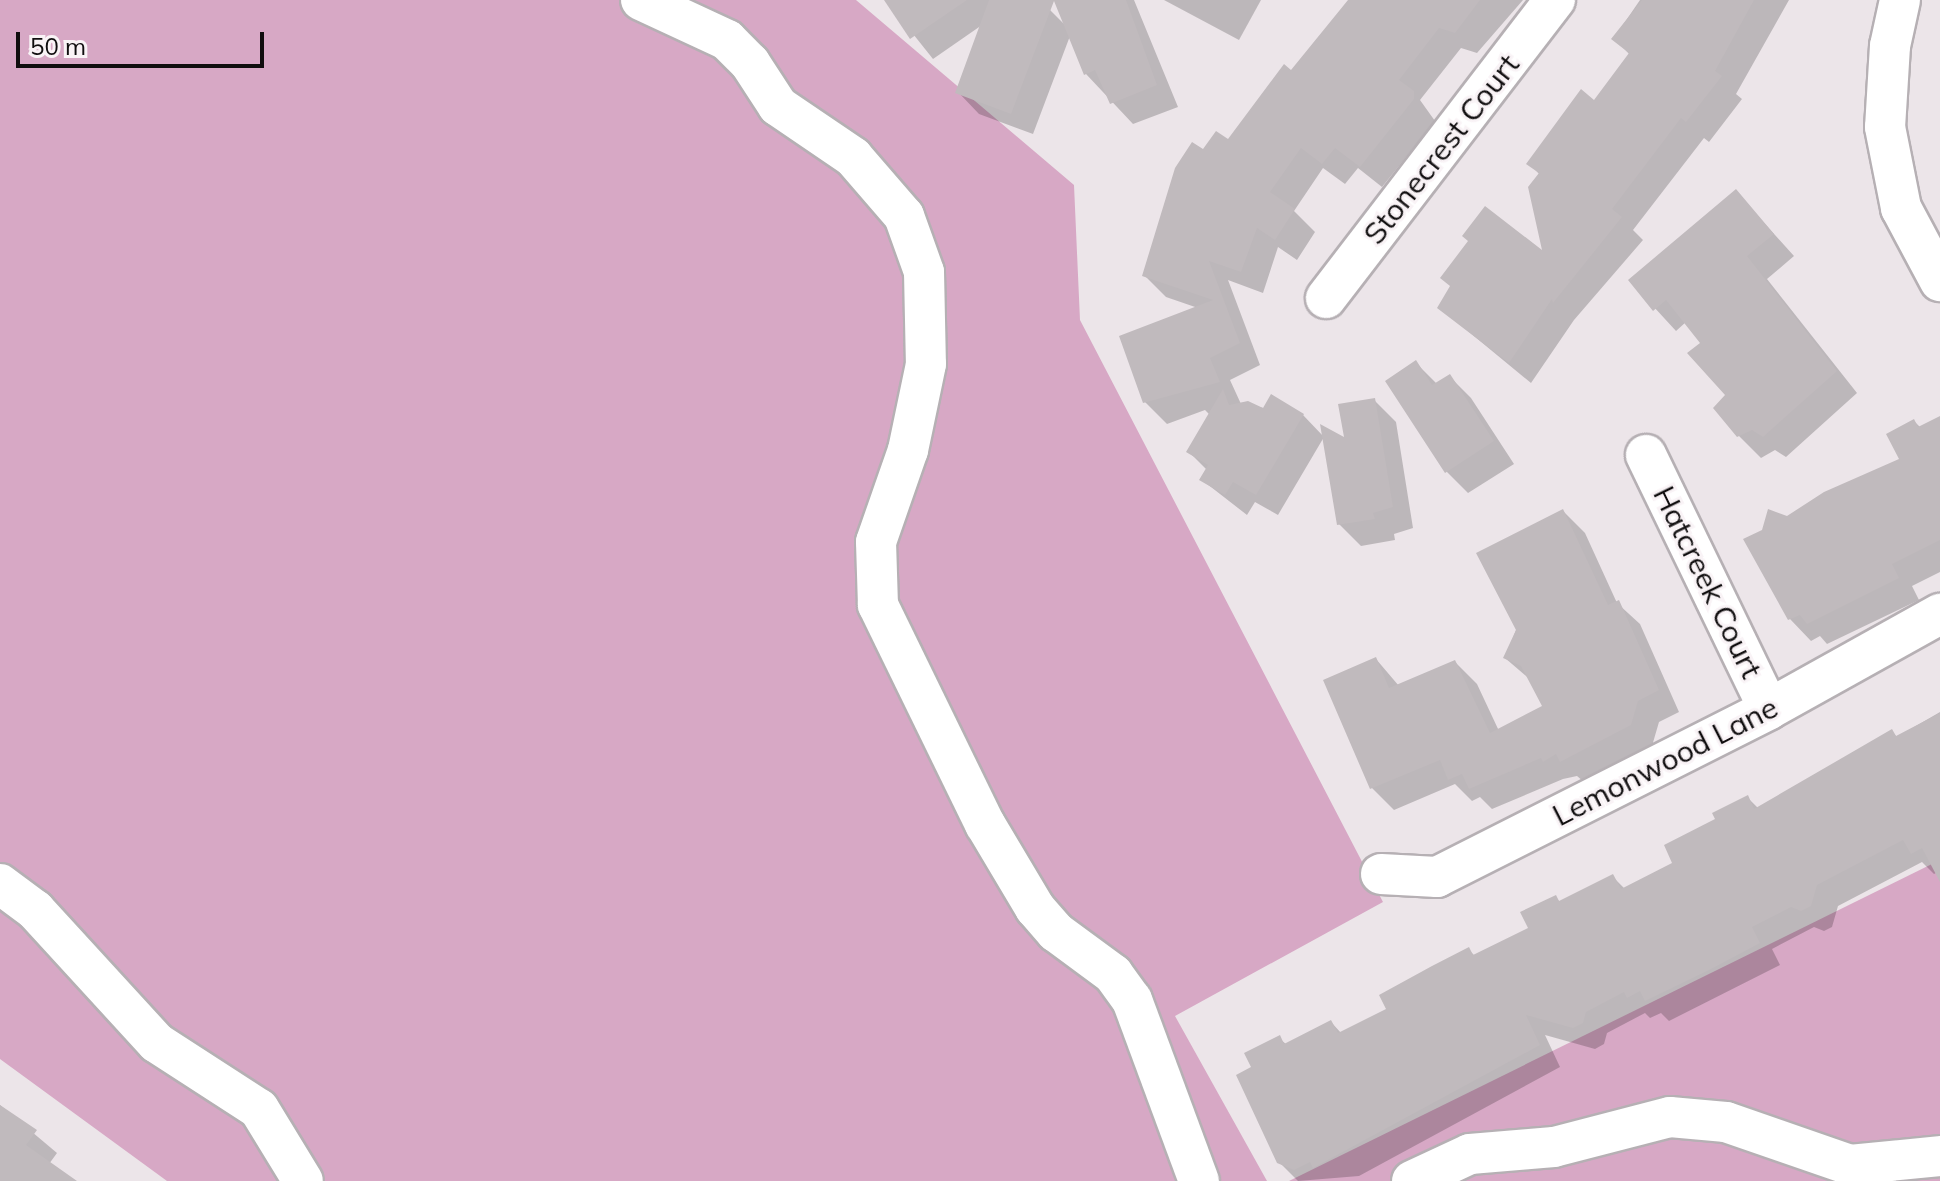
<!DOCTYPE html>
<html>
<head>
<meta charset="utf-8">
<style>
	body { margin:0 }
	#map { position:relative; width:1940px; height:1181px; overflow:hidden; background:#ece5e9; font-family:Mulish,sans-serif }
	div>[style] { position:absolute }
	.green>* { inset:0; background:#d7a8c5 }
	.shadow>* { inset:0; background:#0003 }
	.building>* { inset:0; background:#c0babd }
	.roads { filter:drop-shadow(2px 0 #b6b0b4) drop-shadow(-2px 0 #b6b0b4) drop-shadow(0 2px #b6b0b4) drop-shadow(0 -2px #b6b0b4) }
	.minor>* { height:40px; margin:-20px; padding:0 20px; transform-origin:20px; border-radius:20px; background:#fff }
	span { translate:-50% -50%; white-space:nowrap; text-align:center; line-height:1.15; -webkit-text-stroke:6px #f9f3f6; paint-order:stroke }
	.street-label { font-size:30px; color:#100e0f }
	.scale { position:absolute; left:16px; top:32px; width:248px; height:36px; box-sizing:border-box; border:4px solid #100e0f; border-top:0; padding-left:10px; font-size:24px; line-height:28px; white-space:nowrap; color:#100e0f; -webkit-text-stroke:6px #f9f3f6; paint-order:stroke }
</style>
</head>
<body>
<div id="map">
	<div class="green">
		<i style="clip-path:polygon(0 0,856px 0,1074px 185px,1080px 320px,1383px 902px,1175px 1016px,1267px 1181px,167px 1181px,0 1059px)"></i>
		<i style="clip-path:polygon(1940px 860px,1940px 1181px,1289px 1181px)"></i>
	</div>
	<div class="shadow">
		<i style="clip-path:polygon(886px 0,1024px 0,1050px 10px,1066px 26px,1082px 0,1134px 0,1178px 107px,1133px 124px,1086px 74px,1070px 36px,1033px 134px,979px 114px,958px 92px,982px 25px,933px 59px)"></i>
		<i style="clip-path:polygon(1164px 0,1261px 0,1239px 40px)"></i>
		<i style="clip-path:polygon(1362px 0,1523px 0,1477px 53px,1461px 48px,1420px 100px,1435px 121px,1382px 187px,1358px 168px,1345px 184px,1323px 168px,1294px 211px,1315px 232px,1297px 260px,1278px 247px,1263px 293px,1228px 280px,1260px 365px,1230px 380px,1241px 404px,1303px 415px,1324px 437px,1278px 515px,1255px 502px,1247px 515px,1202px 480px,1207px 470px,1189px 452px,1210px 415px,1205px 410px,1167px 424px,1145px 402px,1198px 308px,1166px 297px,1144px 275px,1204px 152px,1228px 141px)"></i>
		<i style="clip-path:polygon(1640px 0,1789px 0,1736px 94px,1742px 99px,1709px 142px,1704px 138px,1633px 230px,1643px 240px,1574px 320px,1531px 383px,1440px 308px,1545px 255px,1540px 175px,1529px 163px,1595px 103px,1630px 55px,1614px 38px)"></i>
		<i style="clip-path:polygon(1736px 192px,1794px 256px,1767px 279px,1857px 393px,1786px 457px,1775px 450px,1761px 458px,1739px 436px,1727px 395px,1703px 343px,1686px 322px,1676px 331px,1630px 281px)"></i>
		<i style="clip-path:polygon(1416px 363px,1437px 384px,1449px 376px,1471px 398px,1514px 464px,1468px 493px,1447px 472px)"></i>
		<i style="clip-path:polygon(1374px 400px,1396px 422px,1413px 528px,1394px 534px,1395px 540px,1361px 546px,1339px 524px,1347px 441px)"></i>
		<i style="clip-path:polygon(1914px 421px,1921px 428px,1940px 428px,1940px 572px,1912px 586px,1919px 600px,1827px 644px,1820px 636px,1811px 641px,1790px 619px,1787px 518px,1902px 460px)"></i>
		<i style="clip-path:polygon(1563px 511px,1585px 533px,1617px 603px,1640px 624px,1679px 712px,1659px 722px,1652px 746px,1584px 782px,1577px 776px,1563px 779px,1492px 809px,1480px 797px,1472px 801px,1455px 784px,1394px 810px,1372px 788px,1326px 681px,1376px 659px,1399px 686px,1455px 662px,1477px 684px,1499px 731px,1545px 707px,1532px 681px,1505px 658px)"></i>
		<i style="clip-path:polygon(1940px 712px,1940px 871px,1934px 874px,1922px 862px,1838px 906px,1832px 927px,1824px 931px,1814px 927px,1772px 949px,1780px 965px,1669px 1021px,1661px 1013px,1650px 1018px,1645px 1013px,1607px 1033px,1604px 1044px,1595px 1049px,1545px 1035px,1560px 1067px,1359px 1176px,1298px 1181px,1279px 1162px,1239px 1076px,1254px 1068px,1279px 1038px,1287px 1045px,1331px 1022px,1342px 1034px,1389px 1010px,1469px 950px,1475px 956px,1531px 929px,1555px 897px,1561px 903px,1612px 876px,1625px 889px,1674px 864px,1748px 798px,1759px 809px,1892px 732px,1897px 737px)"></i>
		<i style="clip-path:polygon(0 1105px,57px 1153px,49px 1164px,74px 1181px,0 1181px)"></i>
	</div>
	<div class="building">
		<i style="clip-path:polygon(884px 0,967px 0,910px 39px)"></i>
		<i style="clip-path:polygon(989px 0,1126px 0,1157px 85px,1110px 104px,1095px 70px,1084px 75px,1054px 1px,1011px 114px,955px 93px)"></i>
		<i style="clip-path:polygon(1348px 0,1480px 0,1455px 33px,1439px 28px,1399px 80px,1414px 91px,1414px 99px,1360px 167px,1335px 148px,1322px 164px,1301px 148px,1270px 192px,1295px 209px,1275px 240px,1257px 228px,1241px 272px,1209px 261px,1240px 343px,1210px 358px,1220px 382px,1143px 403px,1119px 336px,1213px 300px,1142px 276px,1175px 168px,1192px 142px,1203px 149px,1216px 131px,1228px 139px,1284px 64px,1291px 70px)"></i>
		<i style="clip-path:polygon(1642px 0,1754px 0,1715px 71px,1722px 76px,1718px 81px,1686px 122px,1681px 118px,1612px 209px,1622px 217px,1553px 303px,1552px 299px,1509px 363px,1437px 308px,1450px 286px,1440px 278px,1468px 241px,1462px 236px,1485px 206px,1542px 250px,1528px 187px,1539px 173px,1526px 164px,1581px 89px,1594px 100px,1629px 53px,1611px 39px)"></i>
		<i style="clip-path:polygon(1736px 189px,1774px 234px,1747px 256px,1837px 371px,1763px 437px,1752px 430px,1737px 437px,1713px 408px,1725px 395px,1687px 353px,1700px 343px,1666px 300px,1653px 311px,1628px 280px)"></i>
		<i style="clip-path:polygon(1416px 360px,1432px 385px,1450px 374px,1494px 441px,1445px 473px,1385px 381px)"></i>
		<i style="clip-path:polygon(1223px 389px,1229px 405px,1248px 401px,1263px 408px,1271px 394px,1304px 414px,1256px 495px,1233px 482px,1225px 495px,1199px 480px,1208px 465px,1186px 452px)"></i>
		<i style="clip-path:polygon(1375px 398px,1393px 507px,1373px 513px,1375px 519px,1337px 525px,1320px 424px,1344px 437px,1338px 404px)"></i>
		<i style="clip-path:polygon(1940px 416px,1940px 540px,1892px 564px,1899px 578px,1807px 624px,1800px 615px,1788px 620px,1743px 539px,1762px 530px,1768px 509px,1787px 516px,1824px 492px,1899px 459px,1886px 434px,1914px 419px,1918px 427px)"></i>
		<i style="clip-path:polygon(1563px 509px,1608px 605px,1619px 600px,1659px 690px,1638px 701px,1631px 725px,1560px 762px,1556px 754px,1543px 762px,1541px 758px,1469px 789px,1462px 774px,1448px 780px,1440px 760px,1370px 789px,1323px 680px,1376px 657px,1389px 688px,1455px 660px,1490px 733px,1542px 706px,1521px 666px,1503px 658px,1516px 630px,1476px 553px)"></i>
		<i style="clip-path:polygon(1940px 713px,1940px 882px,1922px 848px,1911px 854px,1903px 840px,1817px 885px,1811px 906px,1801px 911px,1791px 907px,1752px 927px,1760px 943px,1709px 970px,1645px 1001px,1640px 991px,1627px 998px,1624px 992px,1586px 1012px,1583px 1023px,1573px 1028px,1526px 1015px,1540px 1045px,1313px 1168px,1310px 1162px,1294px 1170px,1277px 1163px,1236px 1075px,1251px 1067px,1244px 1053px,1280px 1035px,1284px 1044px,1331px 1020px,1338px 1033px,1386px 1009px,1379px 995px,1432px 966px,1469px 947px,1473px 955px,1528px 928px,1520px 912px,1556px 895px,1559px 901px,1613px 874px,1621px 889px,1672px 863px,1664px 845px,1715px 819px,1712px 813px,1748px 795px,1754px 809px,1892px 729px,1896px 736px)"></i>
		<i style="clip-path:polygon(0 1105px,37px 1130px,26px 1145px,77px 1181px,0 1181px)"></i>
	</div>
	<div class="roads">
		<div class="minor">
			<i style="left:641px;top:0;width:95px;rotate:24.9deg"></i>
			<i style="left:727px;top:40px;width:33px;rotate:45deg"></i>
			<i style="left:750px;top:63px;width:51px;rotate:56.9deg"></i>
			<i style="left:778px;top:106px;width:91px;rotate:34.2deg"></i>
			<i style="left:853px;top:157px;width:78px;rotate:49.2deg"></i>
			<i style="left:904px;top:216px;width:59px;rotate:70.3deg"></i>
			<i style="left:924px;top:272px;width:92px;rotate:88.8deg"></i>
			<i style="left:926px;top:364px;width:88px;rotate:101.8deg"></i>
			<i style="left:908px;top:450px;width:97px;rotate:109.2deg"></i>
			<i style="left:876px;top:542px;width:63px;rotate:88.2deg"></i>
			<i style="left:878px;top:605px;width:244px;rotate:64deg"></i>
			<i style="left:985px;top:824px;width:98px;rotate:59.2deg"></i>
			<i style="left:1035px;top:908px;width:32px;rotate:49deg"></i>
			<i style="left:1056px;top:932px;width:71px;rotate:36.4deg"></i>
			<i style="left:1113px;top:974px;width:32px;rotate:54deg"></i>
			<i style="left:1132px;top:1000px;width:193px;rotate:69.7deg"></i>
			<i style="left:1900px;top:0;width:47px;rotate:102.3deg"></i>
			<i style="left:1890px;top:46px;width:81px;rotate:93.5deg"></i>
			<i style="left:1885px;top:127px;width:83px;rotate:78.8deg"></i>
			<i style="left:1901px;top:208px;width:83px;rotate:61.9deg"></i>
			<i style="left:1326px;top:298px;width:376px;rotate:-52.5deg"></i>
			<i style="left:1646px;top:455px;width:282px;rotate:64.2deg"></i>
			<i style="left:1381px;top:874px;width:56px;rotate:3.1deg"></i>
			<i style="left:1437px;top:877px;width:372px;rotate:-26.8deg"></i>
			<i style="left:1769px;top:709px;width:196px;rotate:-29.1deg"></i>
			<i style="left:0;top:884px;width:44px;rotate:36.6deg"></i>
			<i style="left:35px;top:910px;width:180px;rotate:47.5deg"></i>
			<i style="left:157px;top:1043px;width:121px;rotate:32.9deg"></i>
			<i style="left:259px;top:1109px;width:84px;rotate:58.6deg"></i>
			<i style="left:1412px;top:1181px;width:64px;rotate:-25deg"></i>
			<i style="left:1470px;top:1154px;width:84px;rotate:-4.8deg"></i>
			<i style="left:1554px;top:1147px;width:120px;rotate:-14.5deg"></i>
			<i style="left:1670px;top:1117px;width:56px;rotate:5.1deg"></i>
			<i style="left:1726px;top:1122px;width:131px;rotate:19.1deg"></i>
			<i style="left:1850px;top:1165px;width:90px;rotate:-5.7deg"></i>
		</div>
	</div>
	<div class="street-label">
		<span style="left:1441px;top:149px;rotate:-52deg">Stonecrest Court</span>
		<span style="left:1708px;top:582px;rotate:64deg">Hatcreek Court</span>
		<span style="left:1665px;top:761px;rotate:-27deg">Lemonwood Lane</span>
	</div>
	<div class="scale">50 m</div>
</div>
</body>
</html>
